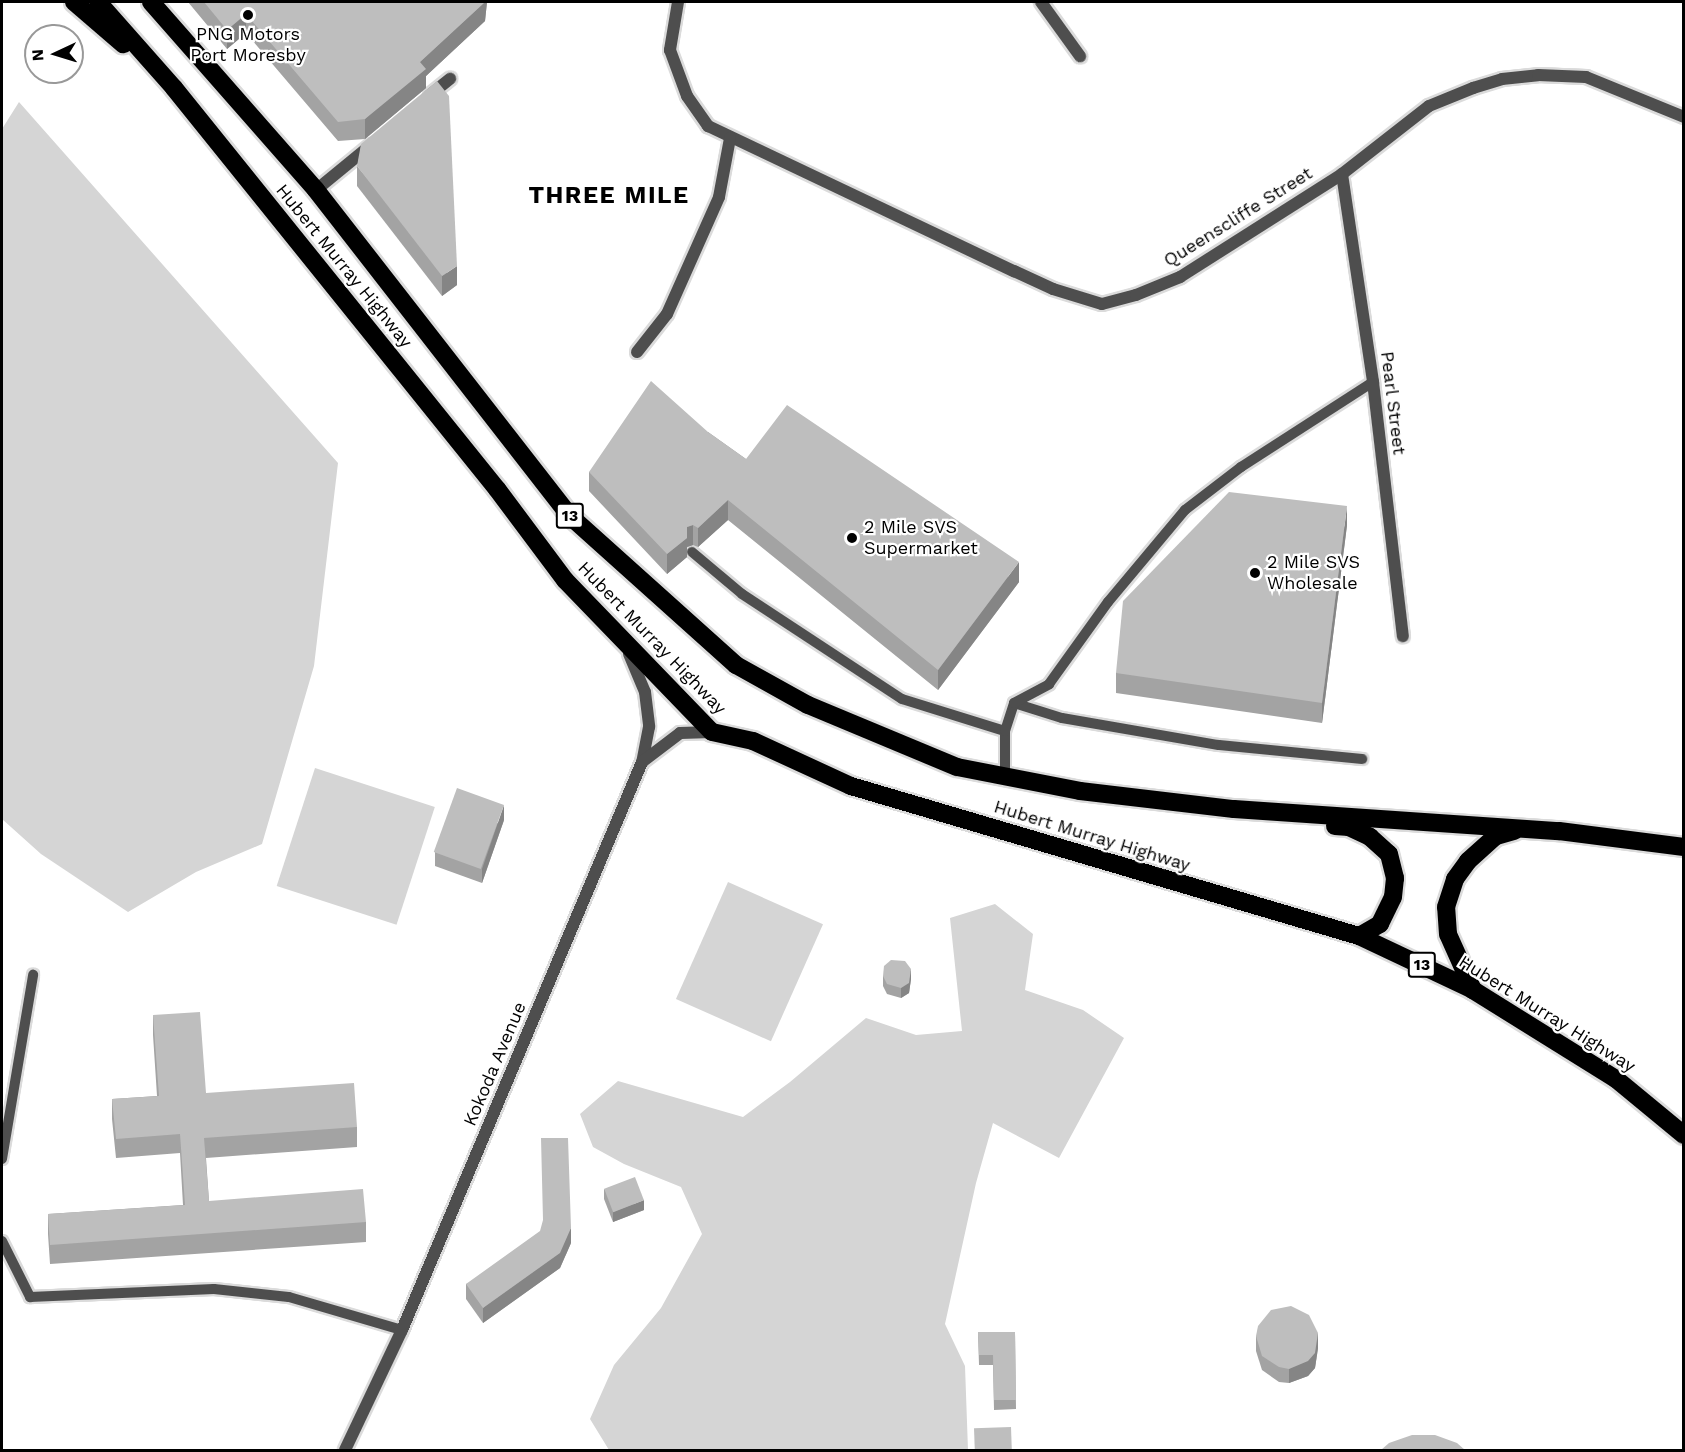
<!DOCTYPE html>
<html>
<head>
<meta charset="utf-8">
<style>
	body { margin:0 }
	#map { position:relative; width:1685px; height:1452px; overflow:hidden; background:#fff; font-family:"Work Sans",sans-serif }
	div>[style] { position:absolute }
	.green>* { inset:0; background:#d5d5d5; transform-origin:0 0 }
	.roads { filter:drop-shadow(2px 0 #dbdbdb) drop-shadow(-2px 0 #dbdbdb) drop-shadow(0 2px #dbdbdb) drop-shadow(0 -2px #dbdbdb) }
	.lane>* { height:10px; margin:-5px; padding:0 5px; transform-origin:5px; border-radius:5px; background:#4e4e4e }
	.street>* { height:12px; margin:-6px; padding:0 6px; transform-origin:6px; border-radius:6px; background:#4e4e4e }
	.highway>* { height:18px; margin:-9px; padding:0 9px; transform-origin:9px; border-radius:9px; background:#000 }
	.wall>* { inset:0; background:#a3a3a3 }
	.shaded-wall>* { inset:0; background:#858585 }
	.building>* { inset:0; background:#bebebe; transform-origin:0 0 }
	.dots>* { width:16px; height:16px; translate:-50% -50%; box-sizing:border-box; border:3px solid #fff; border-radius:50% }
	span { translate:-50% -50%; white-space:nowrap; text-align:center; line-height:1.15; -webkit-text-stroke:4.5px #fff; paint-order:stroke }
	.shield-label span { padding:2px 4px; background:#fff; border:2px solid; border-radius:4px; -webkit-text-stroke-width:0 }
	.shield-label { font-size:16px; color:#000; font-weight:700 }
	.poi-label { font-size:18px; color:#000 }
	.left { translate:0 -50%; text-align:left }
	.street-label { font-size:18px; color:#000 }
	.district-label { font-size:24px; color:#000; font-weight:700; letter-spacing:1.5px }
	.frame { position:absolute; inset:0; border:3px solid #000; pointer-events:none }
	.north { position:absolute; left:24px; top:24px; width:60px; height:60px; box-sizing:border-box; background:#fff; border:2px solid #999; border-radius:50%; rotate:266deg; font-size:16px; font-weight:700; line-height:24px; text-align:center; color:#000 }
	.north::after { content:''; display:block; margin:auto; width:21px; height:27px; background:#000; clip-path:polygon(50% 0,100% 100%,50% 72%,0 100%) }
</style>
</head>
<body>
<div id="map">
	<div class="green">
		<i style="clip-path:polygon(19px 102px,338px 463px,314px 666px,262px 844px,196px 872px,128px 912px,41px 854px,2px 819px,2px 129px)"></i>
		<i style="left:315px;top:768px;width:126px;height:124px;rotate:18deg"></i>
		<i style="left:728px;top:882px;width:104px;height:128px;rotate:24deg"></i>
		<i style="clip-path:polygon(995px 904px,1033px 934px,1025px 990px,1083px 1010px,1124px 1038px,1059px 1158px,993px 1123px,976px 1183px,945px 1324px,965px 1366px,968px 1450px,609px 1450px,590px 1419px,614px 1365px,661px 1308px,702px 1234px,681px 1187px,624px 1164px,593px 1147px,580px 1114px,618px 1081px,743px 1117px,790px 1082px,866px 1018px,916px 1035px,962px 1031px,950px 918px)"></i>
	</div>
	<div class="roads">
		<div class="lane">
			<i style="left:692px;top:552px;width:65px;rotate:40deg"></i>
			<i style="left:742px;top:594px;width:191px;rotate:33.3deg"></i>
			<i style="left:902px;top:699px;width:108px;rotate:17.3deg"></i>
			<i style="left:1014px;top:703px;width:50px;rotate:17.4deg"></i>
			<i style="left:1062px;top:718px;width:159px;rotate:9.8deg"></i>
			<i style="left:1219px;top:745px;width:144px;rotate:5.6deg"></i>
			<i style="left:1005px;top:778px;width:47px;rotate:-90deg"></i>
			<i style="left:1005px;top:731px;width:29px;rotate:-72deg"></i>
			<i style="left:1014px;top:703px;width:40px;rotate:-28deg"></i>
			<i style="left:1049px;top:684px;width:101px;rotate:-54.3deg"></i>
			<i style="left:1108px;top:602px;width:120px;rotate:-50.1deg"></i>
			<i style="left:1185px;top:510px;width:71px;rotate:-37.5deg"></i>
			<i style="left:1241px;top:467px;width:157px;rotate:-32.8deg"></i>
			<i style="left:2px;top:1159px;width:187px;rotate:-80.4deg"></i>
			<i style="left:2px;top:1241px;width:63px;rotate:63.4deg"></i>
			<i style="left:30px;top:1297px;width:184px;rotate:-2.5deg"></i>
			<i style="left:214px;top:1289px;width:75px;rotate:6.1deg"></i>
			<i style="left:289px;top:1297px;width:118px;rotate:16.3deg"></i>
		</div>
		<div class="street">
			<i style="left:678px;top:2px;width:49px;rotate:99.5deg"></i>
			<i style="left:670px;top:50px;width:49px;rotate:69.7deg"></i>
			<i style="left:687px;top:96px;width:37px;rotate:55deg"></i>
			<i style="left:708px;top:126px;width:339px;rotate:25.4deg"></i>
			<i style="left:1014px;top:271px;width:43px;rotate:24.8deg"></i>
			<i style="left:1053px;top:289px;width:51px;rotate:17deg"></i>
			<i style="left:1102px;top:304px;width:35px;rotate:-15deg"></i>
			<i style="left:1136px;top:295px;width:48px;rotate:-22.2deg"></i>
			<i style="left:1180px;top:277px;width:192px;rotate:-32.4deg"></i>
			<i style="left:1342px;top:174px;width:110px;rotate:-38deg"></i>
			<i style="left:1429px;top:106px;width:48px;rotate:-22.2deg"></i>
			<i style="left:1473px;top:88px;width:30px;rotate:-17deg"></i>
			<i style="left:1502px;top:79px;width:36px;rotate:-6deg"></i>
			<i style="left:1538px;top:75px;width:48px;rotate:2.4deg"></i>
			<i style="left:1586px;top:77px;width:106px;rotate:22.2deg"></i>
			<i style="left:1041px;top:2px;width:67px;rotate:54.2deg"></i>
			<i style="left:430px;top:95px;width:26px;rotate:-39deg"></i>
			<i style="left:1342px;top:174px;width:210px;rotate:81.5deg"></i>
			<i style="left:1373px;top:382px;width:256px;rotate:83.3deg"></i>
			<i style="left:316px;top:190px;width:71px;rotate:-39.3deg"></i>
			<i style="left:637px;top:352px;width:48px;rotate:-51.7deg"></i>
			<i style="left:667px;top:314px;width:128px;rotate:-66deg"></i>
			<i style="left:719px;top:197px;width:60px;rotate:-79.4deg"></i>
			<i style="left:629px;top:654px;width:41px;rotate:67.2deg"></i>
			<i style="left:645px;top:692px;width:35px;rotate:83deg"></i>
			<i style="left:649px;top:727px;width:36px;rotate:101deg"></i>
			<i style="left:345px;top:1450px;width:133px;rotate:-64.6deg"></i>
			<i style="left:402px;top:1330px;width:617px;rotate:-67.09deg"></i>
			<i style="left:642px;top:762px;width:48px;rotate:-37.3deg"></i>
			<i style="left:680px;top:733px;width:32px;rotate:-2deg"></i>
		</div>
		<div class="highway">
			<i style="left:74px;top:2px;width:65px;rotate:40.6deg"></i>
			<i style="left:98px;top:2px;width:115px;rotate:48.5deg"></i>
			<i style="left:174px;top:88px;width:515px;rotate:51.15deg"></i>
			<i style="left:497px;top:489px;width:114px;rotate:53.2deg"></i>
			<i style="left:565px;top:580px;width:211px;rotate:46deg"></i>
			<i style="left:712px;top:732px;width:42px;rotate:12.4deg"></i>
			<i style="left:753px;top:741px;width:108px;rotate:24.7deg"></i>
			<i style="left:851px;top:786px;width:530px;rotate:16.45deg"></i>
			<i style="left:1359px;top:936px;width:126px;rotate:25.3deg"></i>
			<i style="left:1473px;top:990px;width:168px;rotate:31.9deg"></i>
			<i style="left:1616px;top:1079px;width:88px;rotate:39.5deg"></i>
			<i style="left:151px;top:2px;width:250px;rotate:48.7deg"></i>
			<i style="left:316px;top:190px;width:413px;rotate:52.1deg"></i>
			<i style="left:570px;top:516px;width:223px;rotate:41.9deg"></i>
			<i style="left:736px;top:665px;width:82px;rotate:29.1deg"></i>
			<i style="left:808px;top:705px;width:161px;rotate:22.6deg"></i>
			<i style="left:957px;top:767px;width:125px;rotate:11deg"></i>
			<i style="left:1080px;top:791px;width:155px;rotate:6.7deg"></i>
			<i style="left:1234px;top:809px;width:326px;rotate:3.9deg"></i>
			<i style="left:1559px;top:831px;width:126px;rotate:7.3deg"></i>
			<i style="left:1335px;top:826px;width:14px;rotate:4deg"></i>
			<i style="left:1349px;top:827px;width:23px;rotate:25deg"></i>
			<i style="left:1370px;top:837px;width:25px;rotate:42deg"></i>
			<i style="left:1389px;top:854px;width:25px;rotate:76deg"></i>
			<i style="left:1395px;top:878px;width:19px;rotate:96deg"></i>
			<i style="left:1393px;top:897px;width:30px;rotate:116deg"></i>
			<i style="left:1380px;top:924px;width:24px;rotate:150deg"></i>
			<i style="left:1473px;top:990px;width:61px;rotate:-114.1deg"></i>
			<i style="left:1448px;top:934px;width:27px;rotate:-94deg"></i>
			<i style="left:1446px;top:907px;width:29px;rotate:-72deg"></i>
			<i style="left:1455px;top:879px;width:22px;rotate:-54deg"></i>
			<i style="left:1468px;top:861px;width:38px;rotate:-42deg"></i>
			<i style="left:1496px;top:836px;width:19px;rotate:-16deg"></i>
		</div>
	</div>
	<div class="wall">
		<i style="clip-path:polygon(188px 2px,487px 2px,485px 21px,426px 76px,426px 88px,365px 139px,338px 141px,246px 33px,227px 49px)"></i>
		<i style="clip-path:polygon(357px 166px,457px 285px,442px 296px,357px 186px)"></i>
		<i style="clip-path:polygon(708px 432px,746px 459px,1019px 582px,938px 690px,728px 520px,698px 547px,693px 545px,687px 547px,687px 557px,667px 574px,589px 491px,589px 472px)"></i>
		<i style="clip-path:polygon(1347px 525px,1322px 723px,1116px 693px,1116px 673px)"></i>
		<i style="clip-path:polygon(504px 820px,482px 883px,435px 866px,435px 852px)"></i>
		<i style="clip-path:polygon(883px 976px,911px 979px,909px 993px,901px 998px,887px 994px,883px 986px)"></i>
		<i style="clip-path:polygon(153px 1015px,206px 1093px,357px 1127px,357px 1147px,206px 1158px,209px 1201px,366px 1222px,366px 1242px,50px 1264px,48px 1234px,48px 1214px,183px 1205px,180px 1153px,116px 1158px,112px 1119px,112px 1099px,157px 1096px,153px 1035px)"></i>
		<i style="clip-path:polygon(604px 1189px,644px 1210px,613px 1222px,604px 1199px)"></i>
		<i style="clip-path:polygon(571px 1243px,560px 1268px,483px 1323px,466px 1299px,466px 1284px)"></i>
		<i style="clip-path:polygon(978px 1332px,1015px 1332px,1016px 1409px,994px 1410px,993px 1365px,979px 1365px)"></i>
		<i style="clip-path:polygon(1256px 1336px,1318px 1348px,1315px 1368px,1308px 1376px,1289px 1383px,1279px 1382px,1262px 1370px,1256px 1351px)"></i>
	</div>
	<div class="shaded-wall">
		<i style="clip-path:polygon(485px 2px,487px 2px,485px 21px,426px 76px,426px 88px,365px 139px,365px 119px,420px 62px)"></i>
		<i style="clip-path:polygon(246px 14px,246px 33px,227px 49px,227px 30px)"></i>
		<i style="clip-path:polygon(457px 266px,457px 285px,442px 296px,442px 276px)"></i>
		<i style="clip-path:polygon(728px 500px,728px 520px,698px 547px,698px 528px)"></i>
		<i style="clip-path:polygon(1347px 506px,1347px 525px,1322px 723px,1322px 703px)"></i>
		<i style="clip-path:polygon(693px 525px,693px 545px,687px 547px,687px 527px)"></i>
		<i style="clip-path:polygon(687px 538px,687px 557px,667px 574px,667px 554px)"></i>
		<i style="clip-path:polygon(1019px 562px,1019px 582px,938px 690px,938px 670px)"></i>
		<i style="clip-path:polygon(504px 805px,504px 820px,482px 883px,482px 869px)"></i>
		<i style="clip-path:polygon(911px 969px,911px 979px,909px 993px,901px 998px,901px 988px)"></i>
		<i style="clip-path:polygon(644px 1200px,644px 1210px,613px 1222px,613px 1212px)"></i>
		<i style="clip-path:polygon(571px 1228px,571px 1243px,560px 1268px,483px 1323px,483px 1308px)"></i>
		<i style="clip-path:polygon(1318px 1333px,1318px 1348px,1315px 1368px,1308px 1376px,1289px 1383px,1289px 1369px)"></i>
	</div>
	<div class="building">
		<i style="clip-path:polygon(204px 2px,485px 2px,420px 62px,426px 69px,365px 119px,338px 122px,246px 14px,227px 30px)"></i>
		<i style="clip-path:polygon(437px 81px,449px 96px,457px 266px,442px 276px,357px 166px,361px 144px)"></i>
		<i style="clip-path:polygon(651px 381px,708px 432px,746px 459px,787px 405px,1019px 562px,938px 670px,728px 500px,698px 528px,693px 525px,687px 527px,687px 538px,667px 554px,589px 472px)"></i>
		<i style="clip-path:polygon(1229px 492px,1347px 506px,1322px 703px,1116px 673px,1123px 601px)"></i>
		<i style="left:457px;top:788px;width:50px;height:68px;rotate:20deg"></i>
		<i style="clip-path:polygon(891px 960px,905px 961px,911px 969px,909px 983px,901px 988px,887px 984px,883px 976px,884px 966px)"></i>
		<i style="clip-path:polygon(200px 1012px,206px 1093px,354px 1083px,357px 1127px,204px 1138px,209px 1201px,363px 1189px,366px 1222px,50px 1245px,48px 1214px,185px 1205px,180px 1134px,116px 1139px,112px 1099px,159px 1096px,153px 1015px)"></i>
		<i style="clip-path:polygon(541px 1138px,568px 1138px,571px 1228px,560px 1253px,483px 1308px,466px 1284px,540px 1231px,543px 1220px)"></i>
		<i style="left:635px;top:1177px;width:25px;height:33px;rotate:69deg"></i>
		<i style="clip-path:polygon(1291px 1306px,1309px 1315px,1318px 1333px,1315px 1353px,1308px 1361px,1289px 1369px,1279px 1367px,1262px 1356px,1256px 1336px,1258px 1326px,1271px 1310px)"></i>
		<i style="clip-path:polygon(978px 1332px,1015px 1332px,1016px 1400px,994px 1400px,993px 1355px,979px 1355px)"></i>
		<i style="left:1011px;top:1427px;width:23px;height:37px;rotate:88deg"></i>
		<i style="clip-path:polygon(1412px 1435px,1435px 1435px,1457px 1443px,1465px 1450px,1381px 1450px,1389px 1443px)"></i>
	</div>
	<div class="dots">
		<i style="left:248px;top:15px;background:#000"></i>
		<i style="left:852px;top:538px;background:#000"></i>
		<i style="left:1255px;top:573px;background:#000"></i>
	</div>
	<div class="shield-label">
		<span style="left:570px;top:516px">13</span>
		<span style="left:1422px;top:965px">13</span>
	</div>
	<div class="poi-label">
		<span style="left:248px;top:45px">PNG Motors<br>Port Moresby</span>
		<span class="left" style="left:864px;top:538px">2 Mile SVS<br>Supermarket</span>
		<span class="left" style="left:1267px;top:573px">2 Mile SVS<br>Wholesale</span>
	</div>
	<div class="street-label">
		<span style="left:1238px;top:217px;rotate:-32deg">Queenscliffe Street</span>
		<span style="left:344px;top:266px;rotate:51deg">Hubert Murray Highway</span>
		<span style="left:1393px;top:403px;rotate:83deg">Pearl Street</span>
		<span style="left:652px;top:638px;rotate:46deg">Hubert Murray Highway</span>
		<span style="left:1092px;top:836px;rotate:17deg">Hubert Murray Highway</span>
		<span style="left:1547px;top:1014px;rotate:32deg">Hubert Murray Highway</span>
		<span style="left:495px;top:1064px;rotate:-67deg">Kokoda Avenue</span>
	</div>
	<div class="district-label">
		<span style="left:609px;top:196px">THREE MILE</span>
	</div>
	<div class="frame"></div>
	<div class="north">N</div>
</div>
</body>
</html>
